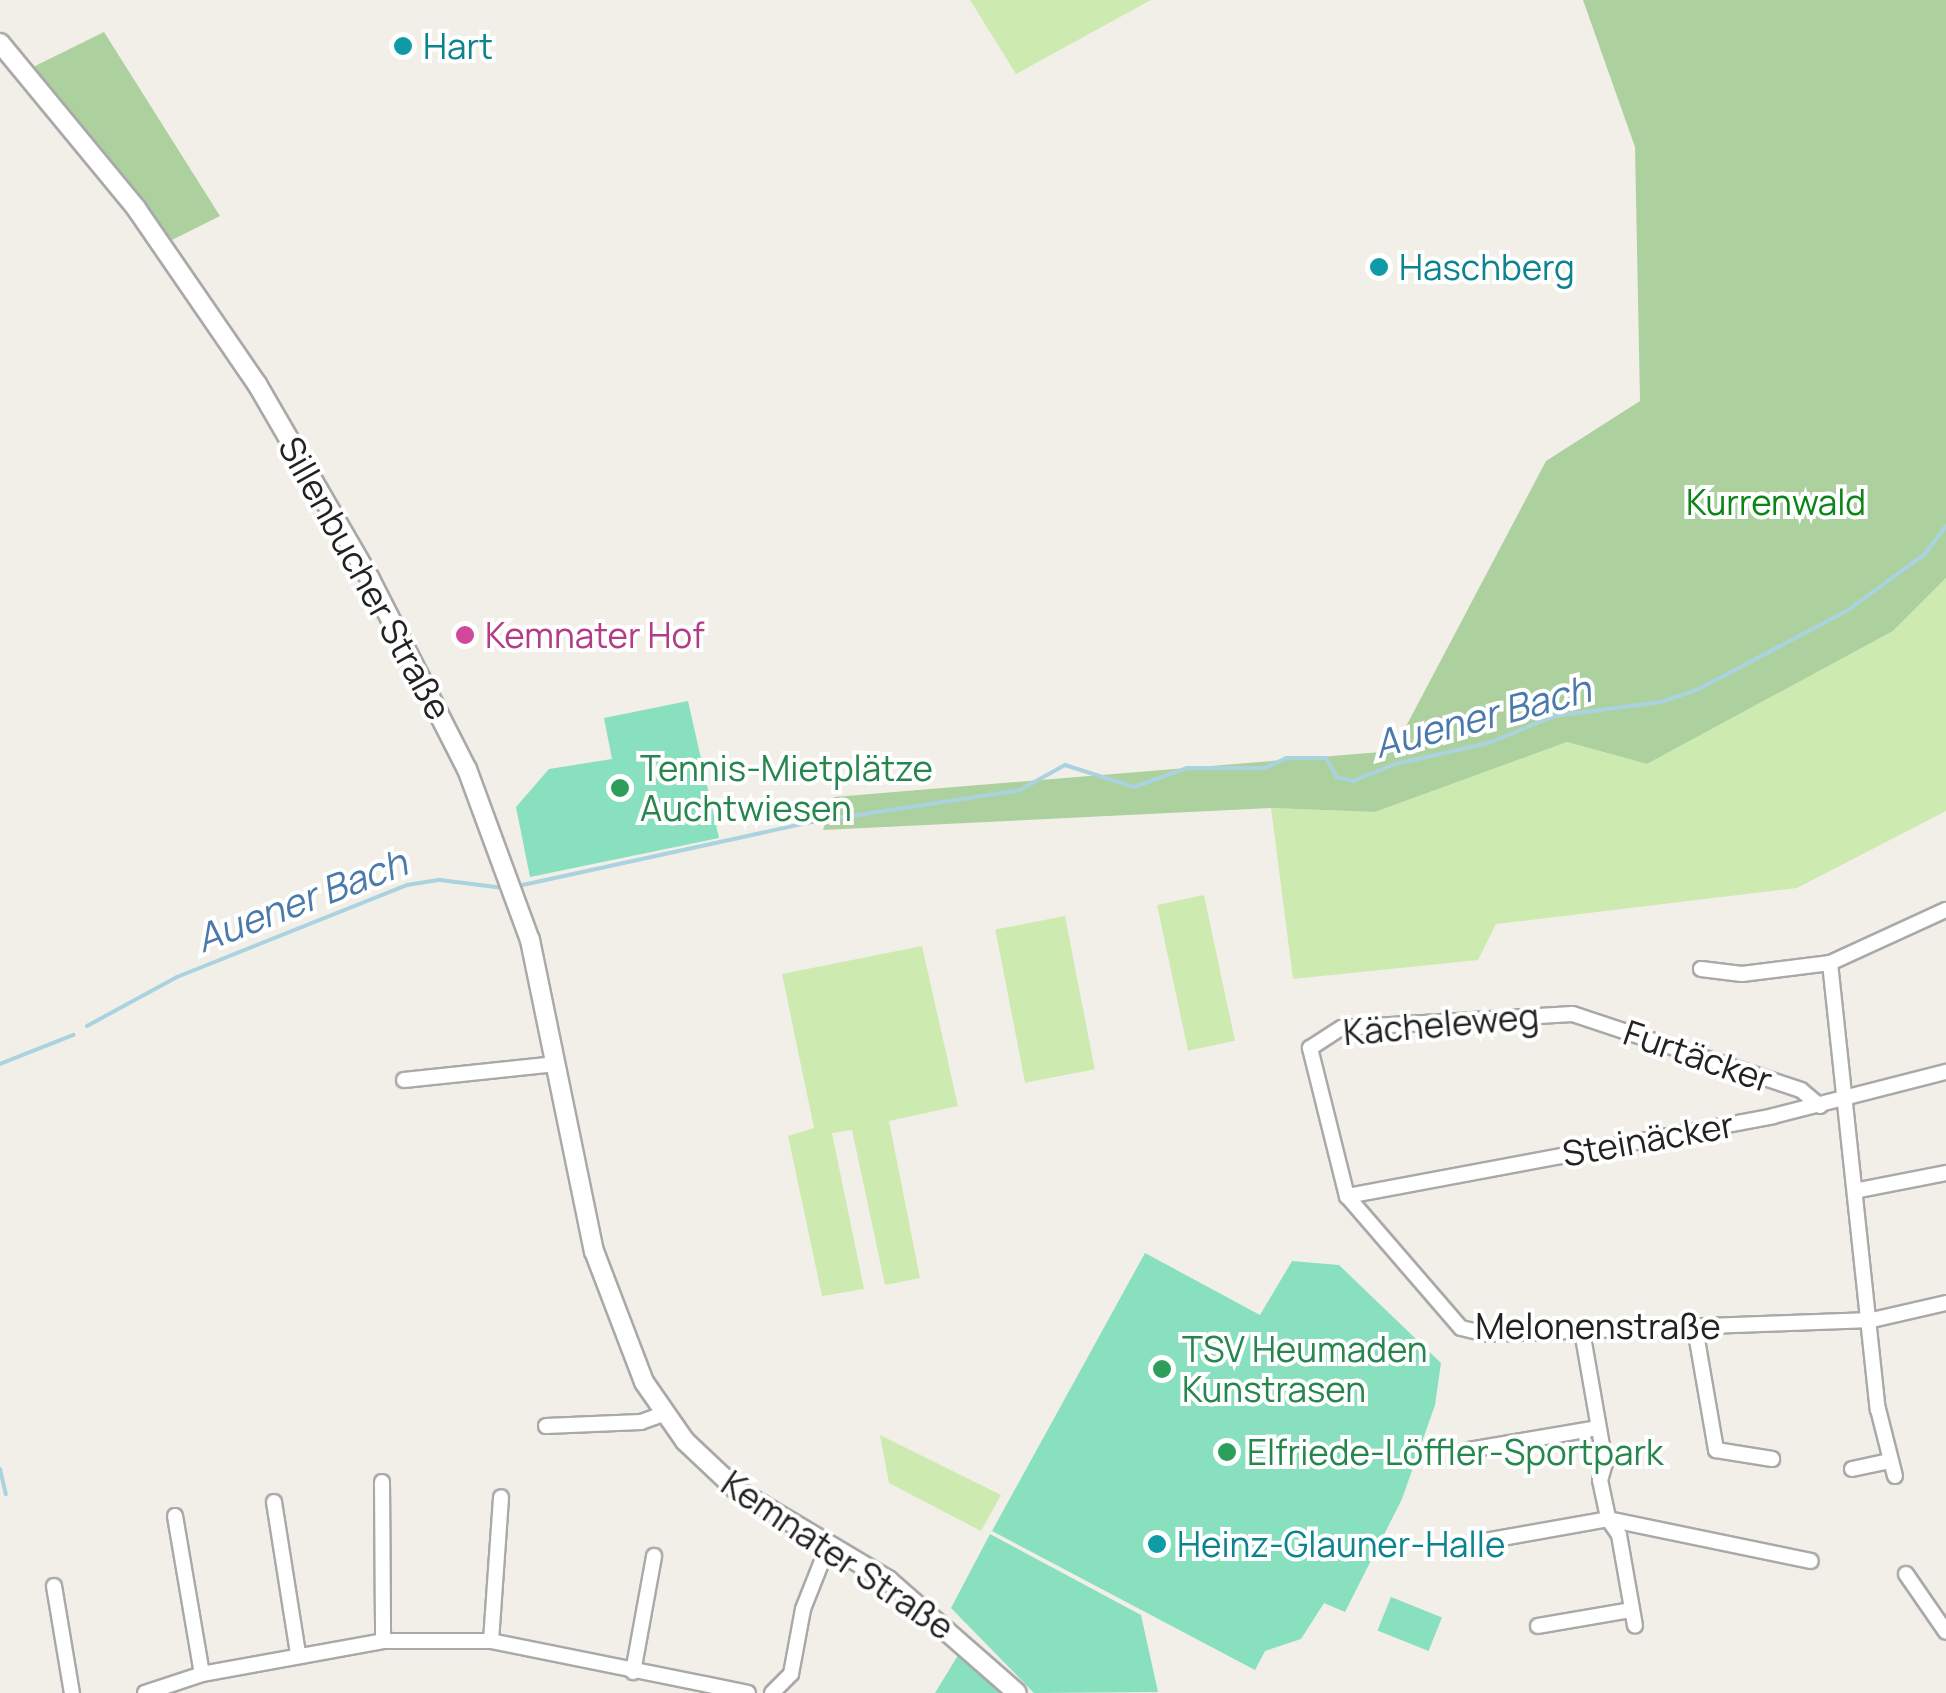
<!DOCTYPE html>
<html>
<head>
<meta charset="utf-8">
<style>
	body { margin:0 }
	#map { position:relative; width:1946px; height:1693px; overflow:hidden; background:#f2efe9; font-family:Manrope,sans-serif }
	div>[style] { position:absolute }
	.grass>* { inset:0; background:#cdebb0; transform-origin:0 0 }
	.forest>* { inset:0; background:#add19e }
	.pitch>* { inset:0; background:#88e0be; transform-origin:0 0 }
	.stream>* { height:4px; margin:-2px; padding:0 2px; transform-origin:2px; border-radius:2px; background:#aad3df }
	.roads { filter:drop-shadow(2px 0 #a9a9a9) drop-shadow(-2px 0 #a9a9a9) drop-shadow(0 2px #a9a9a9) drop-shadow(0 -2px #a9a9a9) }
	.minor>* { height:14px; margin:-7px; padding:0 7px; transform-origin:7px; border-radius:7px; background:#fff }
	.tertiary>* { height:18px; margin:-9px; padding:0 9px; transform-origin:9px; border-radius:9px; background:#fff }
	.dots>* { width:28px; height:28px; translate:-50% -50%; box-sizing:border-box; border:5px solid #fff; border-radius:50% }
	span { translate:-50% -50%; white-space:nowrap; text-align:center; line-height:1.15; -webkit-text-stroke:8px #fff; paint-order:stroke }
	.culture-label { font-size:35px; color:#0d838f }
	.left { translate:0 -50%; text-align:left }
	.park-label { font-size:35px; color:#0c8416 }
	.street-label { font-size:35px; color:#222 }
	.hotel-label { font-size:35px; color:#b23c85 }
	.leisure-label { font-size:35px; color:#27864d }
	.water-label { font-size:38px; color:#4a7aab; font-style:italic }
</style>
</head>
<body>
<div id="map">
	<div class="grass">
		<i style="clip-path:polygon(970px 0,1151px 0,1016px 74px)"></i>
		<i style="clip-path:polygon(1946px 578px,1946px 811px,1797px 888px,1496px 924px,1478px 960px,1293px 979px,1271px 808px,1375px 812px,1567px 742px,1647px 764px,1893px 631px)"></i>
		<i style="left:1204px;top:895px;width:149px;height:48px;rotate:78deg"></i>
		<i style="left:1065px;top:916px;width:156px;height:71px;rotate:79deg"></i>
		<i style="clip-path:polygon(922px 946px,958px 1106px,889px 1121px,920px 1278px,885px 1285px,852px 1130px,832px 1133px,864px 1289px,822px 1296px,788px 1136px,814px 1128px,782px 974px)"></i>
		<i style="clip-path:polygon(880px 1435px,1001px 1495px,981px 1531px,889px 1483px)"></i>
	</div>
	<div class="forest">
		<i style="clip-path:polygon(1583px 0,1946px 0,1946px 578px,1893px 631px,1647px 764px,1567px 742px,1375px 812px,1271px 808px,823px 830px,834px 797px,1393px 751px,1546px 461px,1640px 401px,1635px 147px)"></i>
		<i style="clip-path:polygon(104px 32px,220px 216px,170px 241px,31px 68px)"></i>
	</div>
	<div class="pitch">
		<i style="clip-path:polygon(688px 701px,719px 838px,530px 877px,516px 807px,549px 769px,612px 759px,604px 718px)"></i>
		<i style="clip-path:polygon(1145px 1253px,1260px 1315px,1292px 1261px,1339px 1265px,1441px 1363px,1435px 1405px,1402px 1499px,1345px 1612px,1324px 1603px,1301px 1639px,1265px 1651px,1255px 1670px,992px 1531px)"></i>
		<i style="clip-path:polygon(990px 1534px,1141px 1615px,1158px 1692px,1034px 1693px,951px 1608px)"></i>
		<i style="left:1391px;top:1597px;width:55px;height:36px;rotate:22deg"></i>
		<i style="clip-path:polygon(960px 1652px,1007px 1693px,935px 1693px)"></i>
	</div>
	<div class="stream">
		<i style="left:518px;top:886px;width:301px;rotate:-12.3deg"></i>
		<i style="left:812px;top:822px;width:210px;rotate:-8.7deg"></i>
		<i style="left:1020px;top:790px;width:51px;rotate:-29.1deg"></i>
		<i style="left:1065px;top:765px;width:72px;rotate:17.7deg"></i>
		<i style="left:1134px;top:787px;width:56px;rotate:-19.7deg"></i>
		<i style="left:1187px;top:768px;width:78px"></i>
		<i style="left:1265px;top:768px;width:23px;rotate:-25deg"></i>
		<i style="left:1286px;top:758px;width:40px"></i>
		<i style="left:1326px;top:758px;width:22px;rotate:60deg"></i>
		<i style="left:1337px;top:777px;width:16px;rotate:14deg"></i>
		<i style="left:1353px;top:781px;width:45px;rotate:-22deg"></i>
		<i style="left:1395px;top:764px;width:96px;rotate:-12.6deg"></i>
		<i style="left:1489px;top:743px;width:70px;rotate:-22.6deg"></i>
		<i style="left:1554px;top:716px;width:108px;rotate:-7.5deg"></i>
		<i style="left:1661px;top:702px;width:40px;rotate:-18.9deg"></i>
		<i style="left:1699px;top:689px;width:169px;rotate:-27.9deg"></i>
		<i style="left:1848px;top:610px;width:95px;rotate:-36deg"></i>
		<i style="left:1925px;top:554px;width:35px;rotate:-53deg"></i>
		<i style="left:87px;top:1026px;width:102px;rotate:-28.6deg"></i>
		<i style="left:177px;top:977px;width:248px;rotate:-21.8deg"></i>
		<i style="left:407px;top:885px;width:33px;rotate:-9deg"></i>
		<i style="left:440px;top:880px;width:64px;rotate:7.2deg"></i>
		<i style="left:0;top:1064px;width:79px;rotate:-21.7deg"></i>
		<i style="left:0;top:1469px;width:26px;rotate:77deg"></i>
	</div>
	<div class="roads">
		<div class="minor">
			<i style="left:1830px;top:963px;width:449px;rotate:83.9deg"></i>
			<i style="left:1878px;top:1409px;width:69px;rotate:75.8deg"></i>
			<i style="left:1701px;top:969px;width:41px;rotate:7deg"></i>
			<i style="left:1742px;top:974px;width:89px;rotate:-7.1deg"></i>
			<i style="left:1830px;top:963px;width:128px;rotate:-24.6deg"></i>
			<i style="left:404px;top:1080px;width:153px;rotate:-6deg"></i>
			<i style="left:1820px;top:1106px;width:25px;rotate:-140deg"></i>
			<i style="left:1801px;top:1090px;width:241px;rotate:-161.6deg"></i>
			<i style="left:1572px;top:1014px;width:231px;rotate:176.5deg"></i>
			<i style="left:1341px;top:1028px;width:37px;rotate:147deg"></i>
			<i style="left:1310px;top:1048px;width:153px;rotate:76deg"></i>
			<i style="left:1347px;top:1196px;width:174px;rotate:49.2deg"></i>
			<i style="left:1461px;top:1328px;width:27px;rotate:13deg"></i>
			<i style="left:1487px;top:1334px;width:385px;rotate:-2.1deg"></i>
			<i style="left:1872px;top:1320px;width:76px;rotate:-12.9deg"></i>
			<i style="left:1859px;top:1190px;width:89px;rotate:-11.1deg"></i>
			<i style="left:1347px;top:1196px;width:433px;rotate:-10.6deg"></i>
			<i style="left:1773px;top:1116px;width:179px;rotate:-14.3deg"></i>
			<i style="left:1695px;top:1328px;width:124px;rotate:80.2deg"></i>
			<i style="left:1716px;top:1450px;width:57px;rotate:9.1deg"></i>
			<i style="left:1582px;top:1331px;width:134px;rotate:80.1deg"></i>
			<i style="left:1605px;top:1463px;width:18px;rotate:106deg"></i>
			<i style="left:1600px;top:1480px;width:40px;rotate:78deg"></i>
			<i style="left:1608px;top:1519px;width:19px;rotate:55deg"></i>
			<i style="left:1619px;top:1535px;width:92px;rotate:80deg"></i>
			<i style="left:546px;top:1426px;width:95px;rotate:-2.4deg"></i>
			<i style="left:641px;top:1422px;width:23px;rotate:-20deg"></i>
			<i style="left:1469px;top:1450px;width:131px;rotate:-9.7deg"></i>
			<i style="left:1852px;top:1469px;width:39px;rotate:-12deg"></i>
			<i style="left:382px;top:1482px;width:159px;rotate:89.6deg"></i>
			<i style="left:274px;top:1502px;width:154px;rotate:81deg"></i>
			<i style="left:175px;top:1516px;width:160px;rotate:80.3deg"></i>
			<i style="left:1485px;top:1541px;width:125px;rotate:-10.1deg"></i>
			<i style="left:1608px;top:1519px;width:207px;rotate:11.7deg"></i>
			<i style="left:1906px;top:1574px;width:70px;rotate:55.4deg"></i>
			<i style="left:54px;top:1586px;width:109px;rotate:80.5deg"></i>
			<i style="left:1538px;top:1626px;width:94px;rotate:-9.8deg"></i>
			<i style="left:491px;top:1641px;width:144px;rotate:-86deg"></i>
			<i style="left:633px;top:1672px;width:118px;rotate:-79.7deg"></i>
			<i style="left:145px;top:1693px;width:60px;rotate:-18.4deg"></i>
			<i style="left:202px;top:1674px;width:184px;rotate:-10.3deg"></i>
			<i style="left:383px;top:1641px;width:108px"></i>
			<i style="left:491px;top:1641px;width:262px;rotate:11.4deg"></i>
			<i style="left:772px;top:1693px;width:27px;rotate:-45deg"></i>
			<i style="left:791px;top:1674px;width:66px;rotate:-79.5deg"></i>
			<i style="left:803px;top:1609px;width:68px;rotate:-68.4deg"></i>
		</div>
		<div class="tertiary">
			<i style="left:0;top:43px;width:214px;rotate:50.5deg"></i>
			<i style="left:136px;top:208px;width:214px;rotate:55.5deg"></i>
			<i style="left:257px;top:384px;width:225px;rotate:59.9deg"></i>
			<i style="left:370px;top:579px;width:213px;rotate:63deg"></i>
			<i style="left:467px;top:769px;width:182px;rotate:69.8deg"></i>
			<i style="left:530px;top:940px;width:318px;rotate:78.4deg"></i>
			<i style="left:594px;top:1251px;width:140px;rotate:69.1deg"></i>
			<i style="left:644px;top:1382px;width:72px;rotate:55.2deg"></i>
			<i style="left:685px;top:1441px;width:71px;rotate:43.3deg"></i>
			<i style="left:737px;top:1490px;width:176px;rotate:30.8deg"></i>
			<i style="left:888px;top:1580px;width:171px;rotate:41.2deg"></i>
		</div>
	</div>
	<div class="dots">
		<i style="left:403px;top:46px;background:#0f9aa8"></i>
		<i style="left:1379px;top:267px;background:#0f9aa8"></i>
		<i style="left:465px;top:635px;background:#d1479c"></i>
		<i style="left:620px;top:788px;background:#2e9e5b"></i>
		<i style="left:1162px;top:1369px;background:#2e9e5b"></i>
		<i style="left:1227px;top:1452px;background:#2e9e5b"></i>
		<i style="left:1157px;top:1544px;background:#0f9aa8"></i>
	</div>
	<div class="culture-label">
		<span class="left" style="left:423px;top:46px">Hart</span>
		<span class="left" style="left:1399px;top:267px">Haschberg</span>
		<span class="left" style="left:1177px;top:1544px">Heinz-Glauner-Halle</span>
	</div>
	<div class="park-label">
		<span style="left:1776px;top:502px">Kurrenwald</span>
	</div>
	<div class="street-label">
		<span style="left:365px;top:578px;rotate:61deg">Sillenbucher Straße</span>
		<span style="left:1441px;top:1024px;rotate:-5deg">Kächeleweg</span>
		<span style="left:1698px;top:1056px;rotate:19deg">Furtäcker</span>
		<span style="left:1648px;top:1139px;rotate:-10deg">Steinäcker</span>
		<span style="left:1598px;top:1326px">Melonenstraße</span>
		<span style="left:838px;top:1555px;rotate:34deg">Kemnater Straße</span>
	</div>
	<div class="hotel-label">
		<span class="left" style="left:485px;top:635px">Kemnater Hof</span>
	</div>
	<div class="leisure-label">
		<span class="left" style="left:640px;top:788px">Tennis-Mietplätze<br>Auchtwiesen</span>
		<span class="left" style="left:1182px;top:1369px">TSV Heumaden<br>Kunstrasen</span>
		<span class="left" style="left:1247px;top:1452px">Elfriede-Löffler-Sportpark</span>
	</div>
	<div class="water-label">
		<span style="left:1482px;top:716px;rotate:-15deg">Auener Bach</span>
		<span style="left:301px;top:900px;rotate:-21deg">Auener Bach</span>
	</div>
</div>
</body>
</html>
